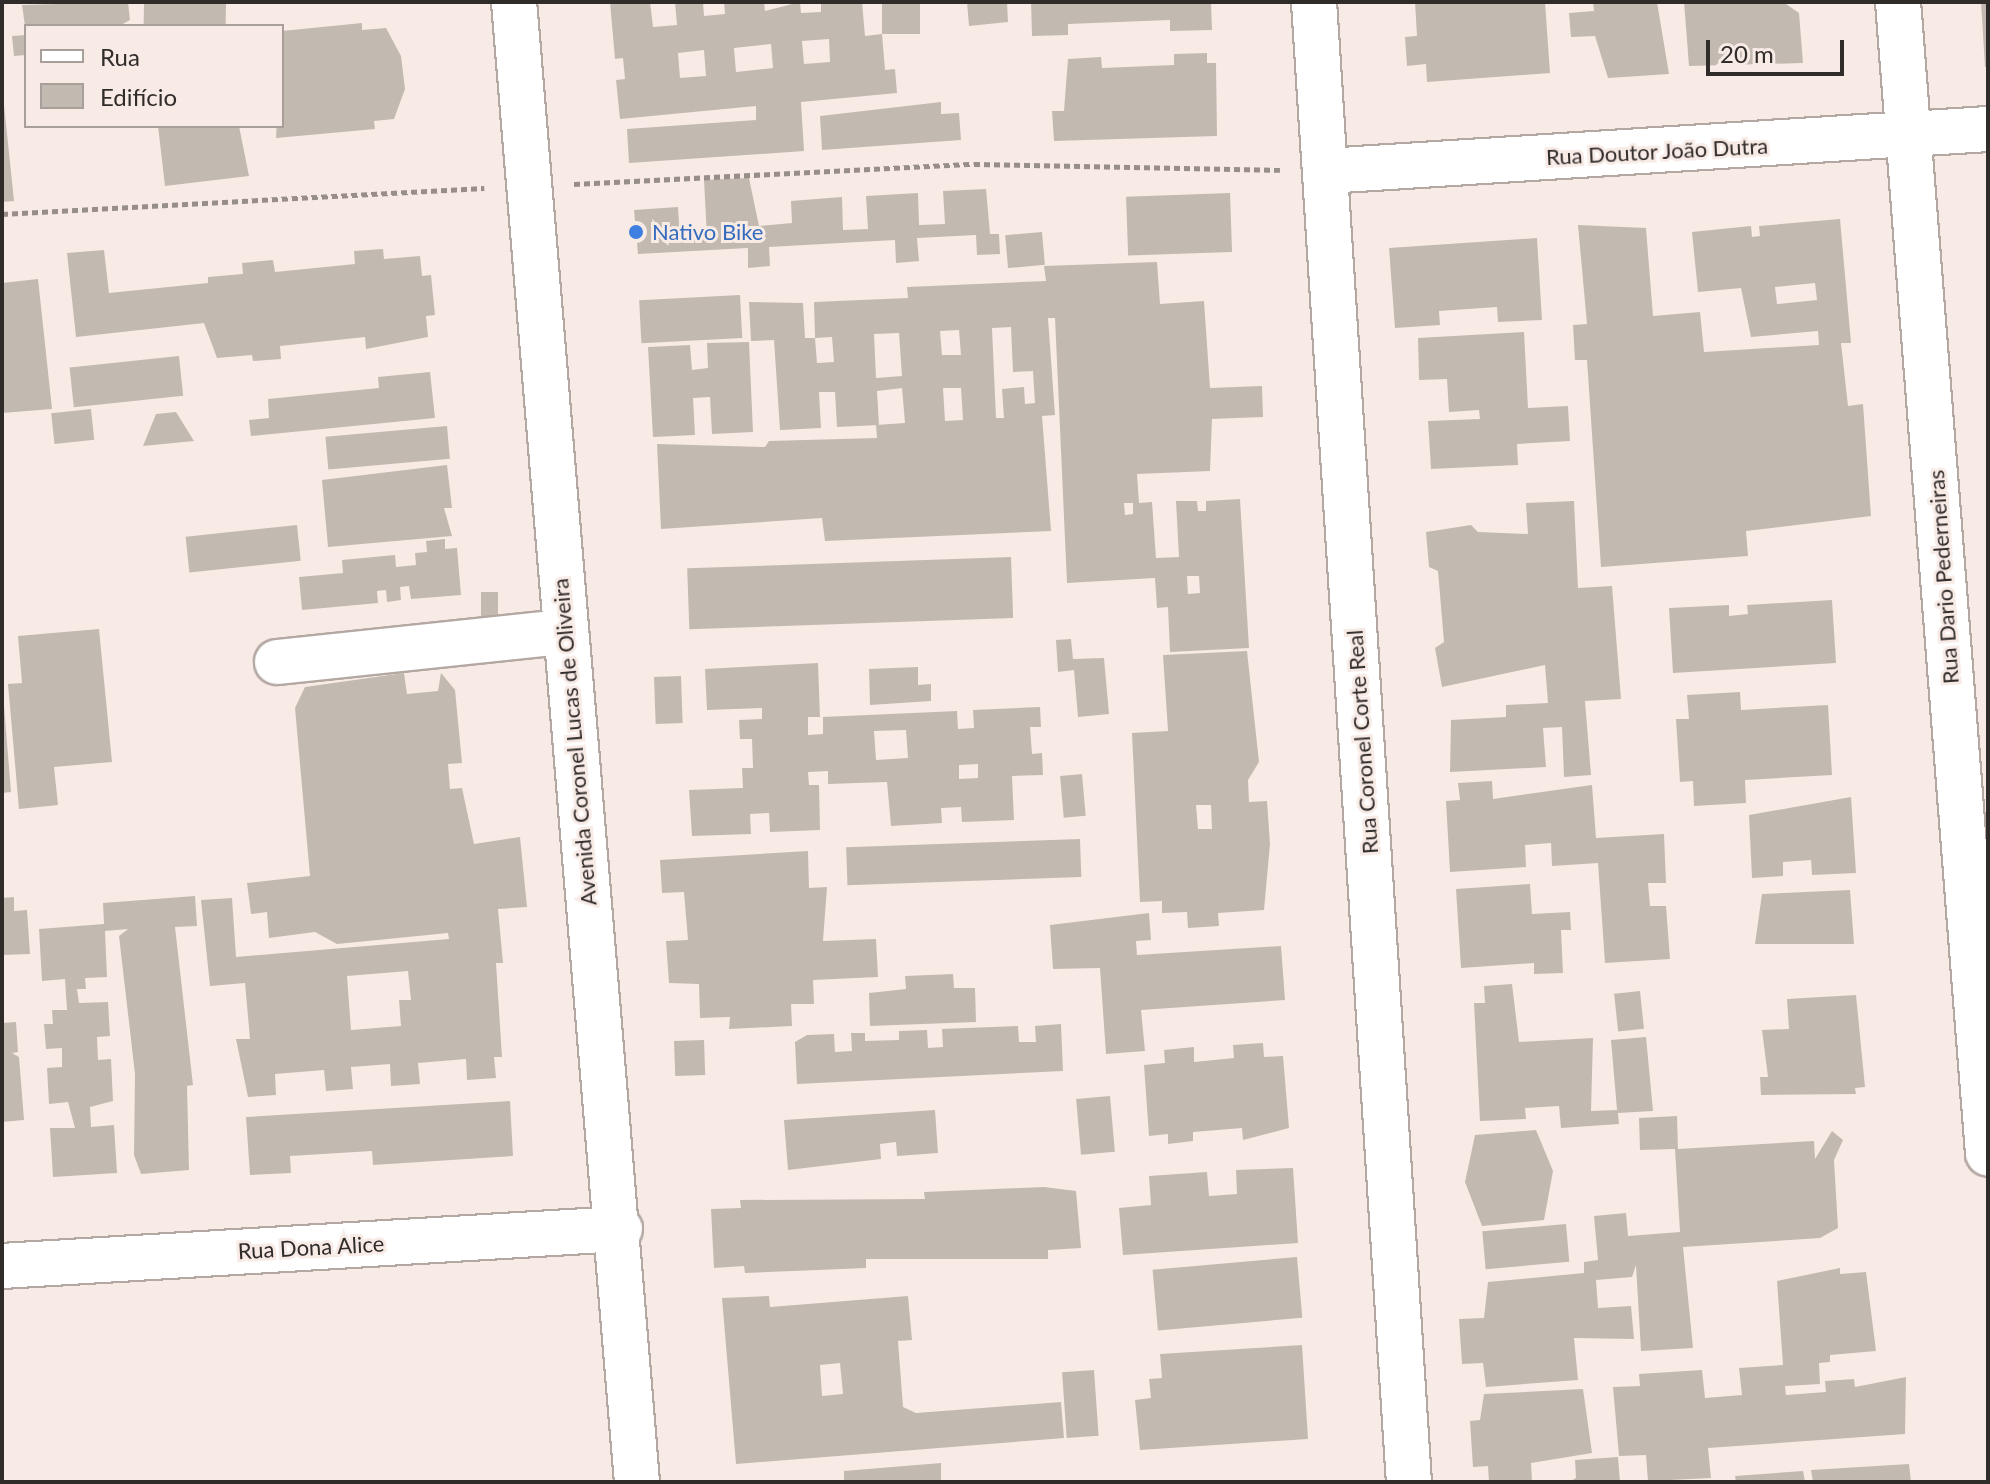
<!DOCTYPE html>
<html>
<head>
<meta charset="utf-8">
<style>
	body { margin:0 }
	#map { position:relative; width:1990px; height:1484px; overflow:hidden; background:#f8ebe6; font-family:Lato,sans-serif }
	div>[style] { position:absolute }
	.building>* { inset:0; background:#c2bab1; transform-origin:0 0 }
	.path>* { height:5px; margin-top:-2.5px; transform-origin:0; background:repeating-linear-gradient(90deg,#978e8a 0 6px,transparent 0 10px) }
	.roads { filter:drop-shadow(2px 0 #b4a8a3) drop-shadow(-2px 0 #b4a8a3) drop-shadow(0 2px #b4a8a3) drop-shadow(0 -2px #b4a8a3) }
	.minor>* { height:44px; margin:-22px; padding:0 22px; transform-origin:22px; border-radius:22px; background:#fff }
	.dots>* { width:22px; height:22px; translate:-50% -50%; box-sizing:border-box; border:4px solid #f8ebe6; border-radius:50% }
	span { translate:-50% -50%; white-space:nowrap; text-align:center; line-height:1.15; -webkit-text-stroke:6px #f8ebe6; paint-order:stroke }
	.street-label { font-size:22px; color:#302c2a }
	.shop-label { font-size:22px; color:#366cbe }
	.left { translate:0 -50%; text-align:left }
	.frame { position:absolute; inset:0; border:4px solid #302c2a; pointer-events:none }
	.legend { position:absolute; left:24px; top:24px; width:260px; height:104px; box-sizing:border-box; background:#f8ebe6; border:2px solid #a89f9b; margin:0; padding:10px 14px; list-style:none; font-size:24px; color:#302c2a }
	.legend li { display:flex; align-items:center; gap:16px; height:40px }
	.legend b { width:40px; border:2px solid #a89f9b }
	.scale { position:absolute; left:1706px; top:40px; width:138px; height:36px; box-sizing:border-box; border:4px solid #302c2a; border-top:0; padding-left:10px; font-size:24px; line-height:28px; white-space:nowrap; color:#302c2a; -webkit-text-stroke:6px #f8ebe6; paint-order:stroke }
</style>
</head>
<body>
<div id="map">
	<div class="building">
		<i style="clip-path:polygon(128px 2px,130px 20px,119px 26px,25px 26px,22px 5px)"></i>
		<i style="left:144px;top:2px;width:82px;height:24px;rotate:1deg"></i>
		<i style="clip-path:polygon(evenodd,610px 2px,650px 2px,653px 27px,677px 25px,675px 2px,703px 2px,704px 16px,725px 14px,724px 2px,764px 2px,765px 11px,800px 2px,801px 13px,821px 12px,821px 2px,862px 2px,865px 36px,882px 34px,885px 70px,895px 69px,897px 93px,801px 102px,804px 151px,629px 163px,627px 129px,756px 120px,756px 106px,620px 119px,616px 80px,625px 79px,623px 58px,615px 59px,610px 2px,829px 39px,830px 62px,804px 64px,802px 41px,829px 39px,610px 2px,771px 44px,773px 68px,736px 72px,734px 48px,771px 44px,610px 2px,704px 50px,706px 76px,680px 78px,678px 53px,704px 50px)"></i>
		<i style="left:882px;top:2px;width:38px;height:32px"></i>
		<i style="clip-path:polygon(967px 2px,1007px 2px,1008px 22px,969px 26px)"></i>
		<i style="clip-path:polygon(1031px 2px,1211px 2px,1212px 30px,1170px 31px,1170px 20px,1068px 24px,1068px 35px,1032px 36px)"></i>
		<i style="clip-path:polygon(1415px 2px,1545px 2px,1550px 73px,1427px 82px,1426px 64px,1407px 66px,1405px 37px,1417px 36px)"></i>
		<i style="clip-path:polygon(1593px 2px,1657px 2px,1669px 74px,1608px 78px,1595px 36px,1571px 37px,1569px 13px,1594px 11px)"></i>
		<i style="clip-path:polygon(1684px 2px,1783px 2px,1799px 13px,1803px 63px,1689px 66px)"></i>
		<i style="clip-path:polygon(1981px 2px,1988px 2px,1988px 67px,1985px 67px)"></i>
		<i style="clip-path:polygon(362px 23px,362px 30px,386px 28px,401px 56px,405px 89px,394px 119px,374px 121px,375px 129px,276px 138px,282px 31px)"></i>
		<i style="clip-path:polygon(26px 35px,26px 55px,14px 56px,12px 36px)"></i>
		<i style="clip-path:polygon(1207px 53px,1207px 63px,1216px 63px,1217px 136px,1054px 141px,1052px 111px,1064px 111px,1068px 59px,1101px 57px,1102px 68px,1174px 65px,1174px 54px)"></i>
		<i style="clip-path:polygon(941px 102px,941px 114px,959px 113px,961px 140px,822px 150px,820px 116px)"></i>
		<i style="clip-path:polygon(4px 105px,14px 201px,2px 202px,2px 106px)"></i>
		<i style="clip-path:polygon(158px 126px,239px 126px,249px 176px,165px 186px)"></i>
		<i style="clip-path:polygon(749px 178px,759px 226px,792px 223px,791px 201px,842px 197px,843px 230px,868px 229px,866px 196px,918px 193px,919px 225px,945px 224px,943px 191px,986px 189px,990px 234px,999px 234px,1000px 254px,977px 255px,976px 235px,917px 238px,919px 261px,896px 263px,895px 240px,769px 247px,770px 266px,748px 268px,748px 248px,638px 254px,634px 210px,678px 207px,680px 238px,707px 237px,704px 180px)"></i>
		<i style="left:1230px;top:193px;width:59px;height:104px;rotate:88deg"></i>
		<i style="clip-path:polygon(evenodd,1840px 219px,1851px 343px,1841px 343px,1848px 406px,1863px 404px,1871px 516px,1746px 531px,1748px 556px,1601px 567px,1587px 360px,1575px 360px,1573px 325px,1587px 324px,1578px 225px,1646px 228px,1653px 316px,1700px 312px,1704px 352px,1819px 345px,1818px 331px,1751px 337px,1741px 288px,1698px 292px,1692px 232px,1751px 226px,1752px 237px,1760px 236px,1759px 226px,1840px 219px,1815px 283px,1817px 300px,1777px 304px,1775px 287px,1815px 283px)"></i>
		<i style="left:1042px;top:232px;width:33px;height:37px;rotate:85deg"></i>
		<i style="clip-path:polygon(1537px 238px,1542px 320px,1498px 322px,1497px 307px,1439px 311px,1440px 325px,1395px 328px,1389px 248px)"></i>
		<i style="clip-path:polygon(383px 249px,384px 259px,420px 256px,422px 276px,431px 275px,435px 315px,426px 316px,428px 337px,366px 349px,365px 337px,280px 346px,281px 359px,253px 361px,252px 355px,217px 358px,204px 323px,76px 337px,67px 253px,104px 250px,109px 293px,208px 283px,208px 277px,243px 274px,242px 263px,273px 260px,275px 272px,355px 264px,354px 251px)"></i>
		<i style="clip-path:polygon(evenodd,1157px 262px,1160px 304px,1204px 301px,1210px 388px,1262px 386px,1263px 417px,1212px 419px,1210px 471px,1137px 474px,1139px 503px,1152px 502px,1156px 558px,1179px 557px,1176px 501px,1197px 501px,1198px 511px,1206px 511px,1206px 501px,1240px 499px,1249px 648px,1170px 652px,1168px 607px,1157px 608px,1155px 578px,1067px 583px,1055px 318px,1048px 318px,1055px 415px,1042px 416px,1051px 531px,825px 541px,822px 518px,661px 529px,657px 444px,765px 447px,769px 441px,877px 438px,876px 425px,905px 423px,902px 388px,877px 391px,879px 425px,837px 427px,835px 392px,819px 392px,821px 428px,780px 430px,774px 340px,751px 341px,749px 302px,803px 303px,805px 338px,815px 338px,814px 302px,908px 298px,907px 287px,1046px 281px,1044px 266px,1157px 262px,1011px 327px,1013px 372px,1033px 371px,1035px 403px,1025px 404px,1024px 387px,1002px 389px,1004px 418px,996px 418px,992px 328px,1011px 327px,1157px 262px,959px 330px,961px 355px,942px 355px,940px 331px,959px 330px,1157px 262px,899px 333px,902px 376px,876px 378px,874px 334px,899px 333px,1157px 262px,832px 337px,834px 362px,817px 363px,815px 338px,832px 337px,1157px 262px,943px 388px,961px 388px,963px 420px,945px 421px,943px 388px,1157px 262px,1124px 503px,1133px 503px,1133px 514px,1125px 515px,1124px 503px,1157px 262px,1187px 576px,1199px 576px,1200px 593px,1188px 594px,1187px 576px)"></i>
		<i style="clip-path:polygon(38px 279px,52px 409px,2px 413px,2px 283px)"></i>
		<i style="left:740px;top:295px;width:43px;height:101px;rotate:87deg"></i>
		<i style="clip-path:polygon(1524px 332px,1528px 408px,1568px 406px,1570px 441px,1517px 444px,1518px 465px,1431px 469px,1428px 421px,1480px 419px,1479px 410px,1449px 412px,1447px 379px,1419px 380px,1418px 338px)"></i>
		<i style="clip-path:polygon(749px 342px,753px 432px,712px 434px,710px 397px,693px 398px,695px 435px,653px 437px,648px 347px,690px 345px,692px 370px,708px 368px,707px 343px)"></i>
		<i style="left:179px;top:356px;width:40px;height:110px;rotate:84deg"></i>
		<i style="clip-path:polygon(430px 372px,435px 418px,251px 436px,249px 420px,269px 418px,268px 399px,379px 388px,378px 377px)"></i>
		<i style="left:91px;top:409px;width:31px;height:40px;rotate:84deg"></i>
		<i style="clip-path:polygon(176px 412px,194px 441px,143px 446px,156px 414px)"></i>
		<i style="left:447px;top:426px;width:33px;height:122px;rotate:85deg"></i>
		<i style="clip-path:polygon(447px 465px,452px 508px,444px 508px,452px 536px,328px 547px,322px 480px)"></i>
		<i style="clip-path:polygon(1574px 501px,1578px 588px,1612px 586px,1621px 699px,1585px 701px,1591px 775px,1564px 777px,1562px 727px,1543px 728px,1546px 767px,1450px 772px,1451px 720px,1506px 717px,1506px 705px,1548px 703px,1545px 665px,1442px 687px,1435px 648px,1444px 642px,1438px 571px,1429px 567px,1426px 532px,1471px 525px,1478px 532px,1528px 534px,1526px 503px)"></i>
		<i style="left:297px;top:525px;width:36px;height:112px;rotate:84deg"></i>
		<i style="clip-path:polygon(445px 539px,445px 549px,457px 548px,461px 595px,411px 599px,409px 586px,400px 587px,401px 600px,387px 602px,386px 590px,377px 591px,378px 603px,302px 610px,299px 577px,343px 573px,342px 560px,395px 555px,396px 567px,416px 565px,415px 553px,427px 552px,426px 541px)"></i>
		<i style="left:1011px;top:557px;width:61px;height:324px;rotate:88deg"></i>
		<i style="left:481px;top:592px;width:17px;height:43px"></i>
		<i style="clip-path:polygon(1832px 600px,1836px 663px,1673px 673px,1669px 608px,1729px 605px,1729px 616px,1748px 614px,1747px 605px)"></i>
		<i style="clip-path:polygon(99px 629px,112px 762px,54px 767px,58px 805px,19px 809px,8px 684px,22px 683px,18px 636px)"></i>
		<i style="clip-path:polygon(1071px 639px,1073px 659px,1104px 658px,1109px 714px,1078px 717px,1074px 670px,1058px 672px,1056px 640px)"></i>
		<i style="clip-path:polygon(evenodd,1247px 651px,1259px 762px,1248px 780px,1249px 802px,1267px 801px,1270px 844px,1264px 910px,1218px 913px,1219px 926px,1188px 928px,1187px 912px,1162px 913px,1162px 901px,1140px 902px,1132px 733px,1168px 731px,1163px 655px,1247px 651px,1196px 805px,1211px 805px,1212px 829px,1198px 829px,1196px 805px)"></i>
		<i style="clip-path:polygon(evenodd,818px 663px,820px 717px,808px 717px,808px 735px,823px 734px,823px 717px,957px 711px,958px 729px,974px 728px,973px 710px,1040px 707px,1041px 727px,1030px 727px,1032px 754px,1042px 753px,1043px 775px,1012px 776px,1014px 820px,962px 822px,961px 807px,941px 808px,942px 823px,891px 826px,887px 782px,828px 784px,828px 771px,808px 772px,809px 785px,819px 785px,820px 830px,770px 832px,769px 813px,750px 814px,751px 834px,692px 836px,689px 790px,743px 788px,742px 768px,753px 768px,752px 739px,740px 739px,739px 720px,762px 719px,762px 708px,707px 710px,705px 669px,818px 663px,906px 730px,908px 758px,876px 760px,874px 731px,906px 730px,818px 663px,978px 764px,978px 778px,959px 779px,959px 765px,978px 764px)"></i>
		<i style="clip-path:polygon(918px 667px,918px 685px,931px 684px,931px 701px,870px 705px,869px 669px)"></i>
		<i style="clip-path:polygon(evenodd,404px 673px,407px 694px,438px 691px,441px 673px,455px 690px,462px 763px,448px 764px,450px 789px,462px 788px,474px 844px,520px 837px,527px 907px,498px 909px,503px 963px,496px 963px,502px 1057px,494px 1057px,496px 1078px,467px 1080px,466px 1059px,418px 1063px,420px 1084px,391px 1086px,390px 1064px,351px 1067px,353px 1089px,326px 1091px,324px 1070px,275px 1074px,276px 1095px,248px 1097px,236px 1039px,250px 1039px,245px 983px,210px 986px,201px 900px,232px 898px,236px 957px,449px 939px,448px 933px,337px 944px,315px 932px,269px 938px,267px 912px,251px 914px,247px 883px,310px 876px,295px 708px,305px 687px,404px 673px,408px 971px,411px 1000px,399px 1000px,401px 1026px,351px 1030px,347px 976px,408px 971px)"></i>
		<i style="left:681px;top:676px;width:47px;height:27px;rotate:88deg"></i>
		<i style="clip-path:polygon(2px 681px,11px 792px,2px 793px)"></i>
		<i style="clip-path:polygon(1740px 692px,1741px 710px,1828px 705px,1832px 775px,1745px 780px,1746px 803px,1694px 806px,1693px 781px,1680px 782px,1676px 719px,1689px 719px,1687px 695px)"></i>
		<i style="left:1082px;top:774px;width:42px;height:22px;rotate:85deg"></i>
		<i style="clip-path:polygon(1492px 781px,1493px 799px,1592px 785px,1596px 838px,1664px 834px,1666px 883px,1648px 883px,1650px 906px,1666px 906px,1670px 959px,1605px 963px,1598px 863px,1552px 866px,1551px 843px,1525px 845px,1526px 867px,1450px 872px,1446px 801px,1460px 800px,1458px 783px)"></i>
		<i style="clip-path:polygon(1851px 797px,1856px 873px,1812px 875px,1811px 860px,1783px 862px,1783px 876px,1752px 878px,1749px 815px)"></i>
		<i style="left:1080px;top:839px;width:38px;height:234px;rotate:88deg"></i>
		<i style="clip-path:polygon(808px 851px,809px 888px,827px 887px,823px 941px,876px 939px,878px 977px,813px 980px,814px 1004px,791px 1004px,792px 1026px,729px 1029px,730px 1017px,700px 1018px,699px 984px,669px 983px,666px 941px,688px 940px,684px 892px,662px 893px,660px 860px)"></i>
		<i style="clip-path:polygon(1530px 884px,1532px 914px,1570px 912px,1571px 930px,1561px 930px,1563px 973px,1534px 974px,1534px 963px,1461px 968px,1456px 889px)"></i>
		<i style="clip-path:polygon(1850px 890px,1854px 944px,1755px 944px,1762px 894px)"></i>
		<i style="clip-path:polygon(195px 896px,197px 926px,175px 927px,193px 1085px,187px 1086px,189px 1170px,141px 1174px,134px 1155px,135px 1074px,119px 936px,128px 929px,105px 931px,107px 977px,85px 978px,86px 989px,77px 989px,79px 1003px,108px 1002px,110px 1036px,97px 1037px,98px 1060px,111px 1059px,113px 1101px,90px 1107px,91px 1127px,114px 1125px,117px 1173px,53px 1177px,50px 1128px,75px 1128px,68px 1102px,49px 1104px,47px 1068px,62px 1067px,62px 1048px,46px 1049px,44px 1024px,53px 1024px,52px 1010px,67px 1010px,65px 979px,42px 981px,39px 929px,104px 924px,103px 903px)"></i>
		<i style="clip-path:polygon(14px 897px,14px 911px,27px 910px,30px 954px,2px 955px,2px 898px)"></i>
		<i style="clip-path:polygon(1149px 913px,1151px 940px,1136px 941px,1137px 955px,1281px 946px,1285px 1000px,1141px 1010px,1145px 1051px,1106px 1054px,1100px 968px,1053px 969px,1050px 925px)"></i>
		<i style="clip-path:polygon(953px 974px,954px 988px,975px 988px,976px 1022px,870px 1026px,869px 993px,906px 989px,905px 976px)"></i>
		<i style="clip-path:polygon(1512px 984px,1519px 1042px,1593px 1038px,1591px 1111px,1617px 1110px,1611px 1040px,1646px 1037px,1653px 1111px,1618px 1113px,1619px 1124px,1561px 1128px,1559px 1106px,1525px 1108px,1526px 1119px,1480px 1121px,1474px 1003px,1485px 1003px,1484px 986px)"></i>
		<i style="left:1640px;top:991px;width:38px;height:26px;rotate:84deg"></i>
		<i style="clip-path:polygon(1856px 995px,1865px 1087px,1855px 1088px,1856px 1094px,1761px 1095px,1760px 1077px,1768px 1077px,1762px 1030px,1789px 1029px,1787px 999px)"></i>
		<i style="clip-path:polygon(16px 1022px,18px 1052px,12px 1053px,19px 1057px,24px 1120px,2px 1122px,2px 1023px)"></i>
		<i style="clip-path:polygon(1061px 1024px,1063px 1071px,797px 1084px,795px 1042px,807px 1035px,834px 1034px,835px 1052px,852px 1051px,851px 1033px,865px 1033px,865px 1041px,899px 1040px,899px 1031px,927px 1030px,928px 1048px,943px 1047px,942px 1029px,1018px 1026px,1019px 1042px,1036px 1042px,1035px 1026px)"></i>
		<i style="left:704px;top:1040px;width:35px;height:30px;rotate:88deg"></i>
		<i style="clip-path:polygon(1263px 1043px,1264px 1057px,1283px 1056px,1289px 1128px,1243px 1140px,1242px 1128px,1193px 1132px,1193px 1141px,1168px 1144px,1168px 1134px,1149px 1136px,1144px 1065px,1165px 1063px,1164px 1050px,1194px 1047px,1194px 1062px,1234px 1058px,1233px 1045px)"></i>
		<i style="left:1110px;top:1096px;width:56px;height:34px;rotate:85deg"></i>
		<i style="clip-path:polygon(510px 1101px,513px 1156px,373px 1165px,372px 1151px,290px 1156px,291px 1173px,250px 1175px,246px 1117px)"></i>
		<i style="clip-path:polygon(935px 1110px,938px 1153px,897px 1156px,896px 1142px,880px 1144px,881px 1159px,788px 1170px,784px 1120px)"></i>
		<i style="clip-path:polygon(1677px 1116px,1678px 1149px,1814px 1141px,1815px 1159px,1832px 1131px,1843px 1140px,1834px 1160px,1838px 1228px,1820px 1238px,1683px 1247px,1693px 1348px,1641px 1351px,1636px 1265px,1632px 1277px,1596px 1280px,1598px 1308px,1631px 1306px,1634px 1339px,1574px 1338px,1578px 1380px,1486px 1387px,1483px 1363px,1462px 1364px,1459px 1319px,1484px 1318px,1488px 1282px,1584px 1273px,1584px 1262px,1598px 1260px,1594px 1216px,1626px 1213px,1628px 1236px,1680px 1232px,1675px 1149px,1640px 1150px,1639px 1118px)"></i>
		<i style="clip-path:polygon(1536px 1130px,1553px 1171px,1544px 1220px,1482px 1226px,1465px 1182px,1475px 1135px)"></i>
		<i style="clip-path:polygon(1293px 1168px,1298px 1243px,1123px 1255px,1119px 1208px,1151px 1205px,1149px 1176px,1207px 1172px,1209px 1196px,1237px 1194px,1236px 1170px)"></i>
		<i style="clip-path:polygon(1044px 1187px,1076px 1191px,1081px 1248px,1048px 1250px,1048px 1259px,866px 1259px,866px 1268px,745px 1273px,744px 1266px,714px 1268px,711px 1209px,741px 1208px,740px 1200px,925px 1199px,924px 1192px)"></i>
		<i style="left:1566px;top:1224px;width:38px;height:84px;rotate:85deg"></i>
		<i style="left:1297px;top:1257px;width:61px;height:145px;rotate:85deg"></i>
		<i style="clip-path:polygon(1840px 1268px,1840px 1274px,1866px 1272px,1876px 1351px,1830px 1355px,1830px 1362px,1819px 1363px,1820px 1384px,1785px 1386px,1786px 1395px,1826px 1392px,1825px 1381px,1854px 1379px,1855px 1387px,1906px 1377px,1905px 1434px,1708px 1448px,1711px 1478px,1648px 1481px,1646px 1455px,1619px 1456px,1613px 1387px,1640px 1386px,1639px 1374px,1702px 1370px,1705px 1398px,1742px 1395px,1739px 1368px,1783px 1365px,1777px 1281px)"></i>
		<i style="clip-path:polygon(evenodd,769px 1296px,770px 1307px,908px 1296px,912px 1340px,898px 1341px,903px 1407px,916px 1413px,1061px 1402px,1064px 1438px,736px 1464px,722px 1298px,769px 1296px,840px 1363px,843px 1394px,822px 1396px,820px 1365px,840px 1363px)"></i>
		<i style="clip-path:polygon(1302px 1345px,1308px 1439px,1140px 1450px,1135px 1400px,1151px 1398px,1149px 1379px,1162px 1378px,1160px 1354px)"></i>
		<i style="left:1094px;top:1370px;width:66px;height:32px;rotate:86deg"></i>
		<i style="clip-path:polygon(1583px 1389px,1592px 1453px,1531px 1463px,1532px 1482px,1489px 1482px,1488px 1466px,1473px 1467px,1470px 1421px,1480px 1420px,1484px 1394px)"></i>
		<i style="clip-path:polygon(1618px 1457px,1620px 1482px,1569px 1482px,1576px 1478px,1575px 1460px)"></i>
		<i style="clip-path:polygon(941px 1463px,941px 1482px,844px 1482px,844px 1471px)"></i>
		<i style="clip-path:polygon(1909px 1464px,1911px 1482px,1813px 1482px,1811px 1470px)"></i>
		<i style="clip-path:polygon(1803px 1471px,1805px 1482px,1736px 1482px,1735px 1476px)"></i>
	</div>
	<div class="path">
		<i style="left:574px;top:184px;width:400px;rotate:-2.9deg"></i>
		<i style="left:974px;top:164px;width:306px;rotate:1.1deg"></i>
		<i style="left:2px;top:214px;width:483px;rotate:-3.1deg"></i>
	</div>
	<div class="roads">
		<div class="minor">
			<i style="left:514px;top:2px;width:1485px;rotate:85.25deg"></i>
			<i style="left:1314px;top:2px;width:1483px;rotate:86.33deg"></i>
			<i style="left:1898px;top:2px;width:1155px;rotate:85.53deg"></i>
			<i style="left:1326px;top:171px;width:663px;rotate:-3.63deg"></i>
			<i style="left:277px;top:662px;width:287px;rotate:-6deg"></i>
			<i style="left:2px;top:1266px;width:619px;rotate:-3.43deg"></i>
		</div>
	</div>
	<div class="dots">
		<i style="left:636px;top:232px;background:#3f7fe0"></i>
	</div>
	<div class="street-label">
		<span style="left:1657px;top:151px;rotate:-3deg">Rua Doutor João Dutra</span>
		<span style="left:1943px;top:577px;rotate:-94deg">Rua Dario Pederneiras</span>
		<span style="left:574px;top:742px;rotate:-95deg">Avenida Coronel Lucas de Oliveira</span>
		<span style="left:1362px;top:742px;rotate:-94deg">Rua Coronel Corte Real</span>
		<span style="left:311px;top:1247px;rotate:-3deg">Rua Dona Alice</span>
	</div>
	<div class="shop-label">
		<span class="left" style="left:652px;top:232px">Nativo Bike</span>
	</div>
	<div class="frame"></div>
	<ul class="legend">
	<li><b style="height:10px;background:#fff"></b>Rua</li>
	<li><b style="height:22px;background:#c2bab1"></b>Edifício</li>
	</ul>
	<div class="scale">20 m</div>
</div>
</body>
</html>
